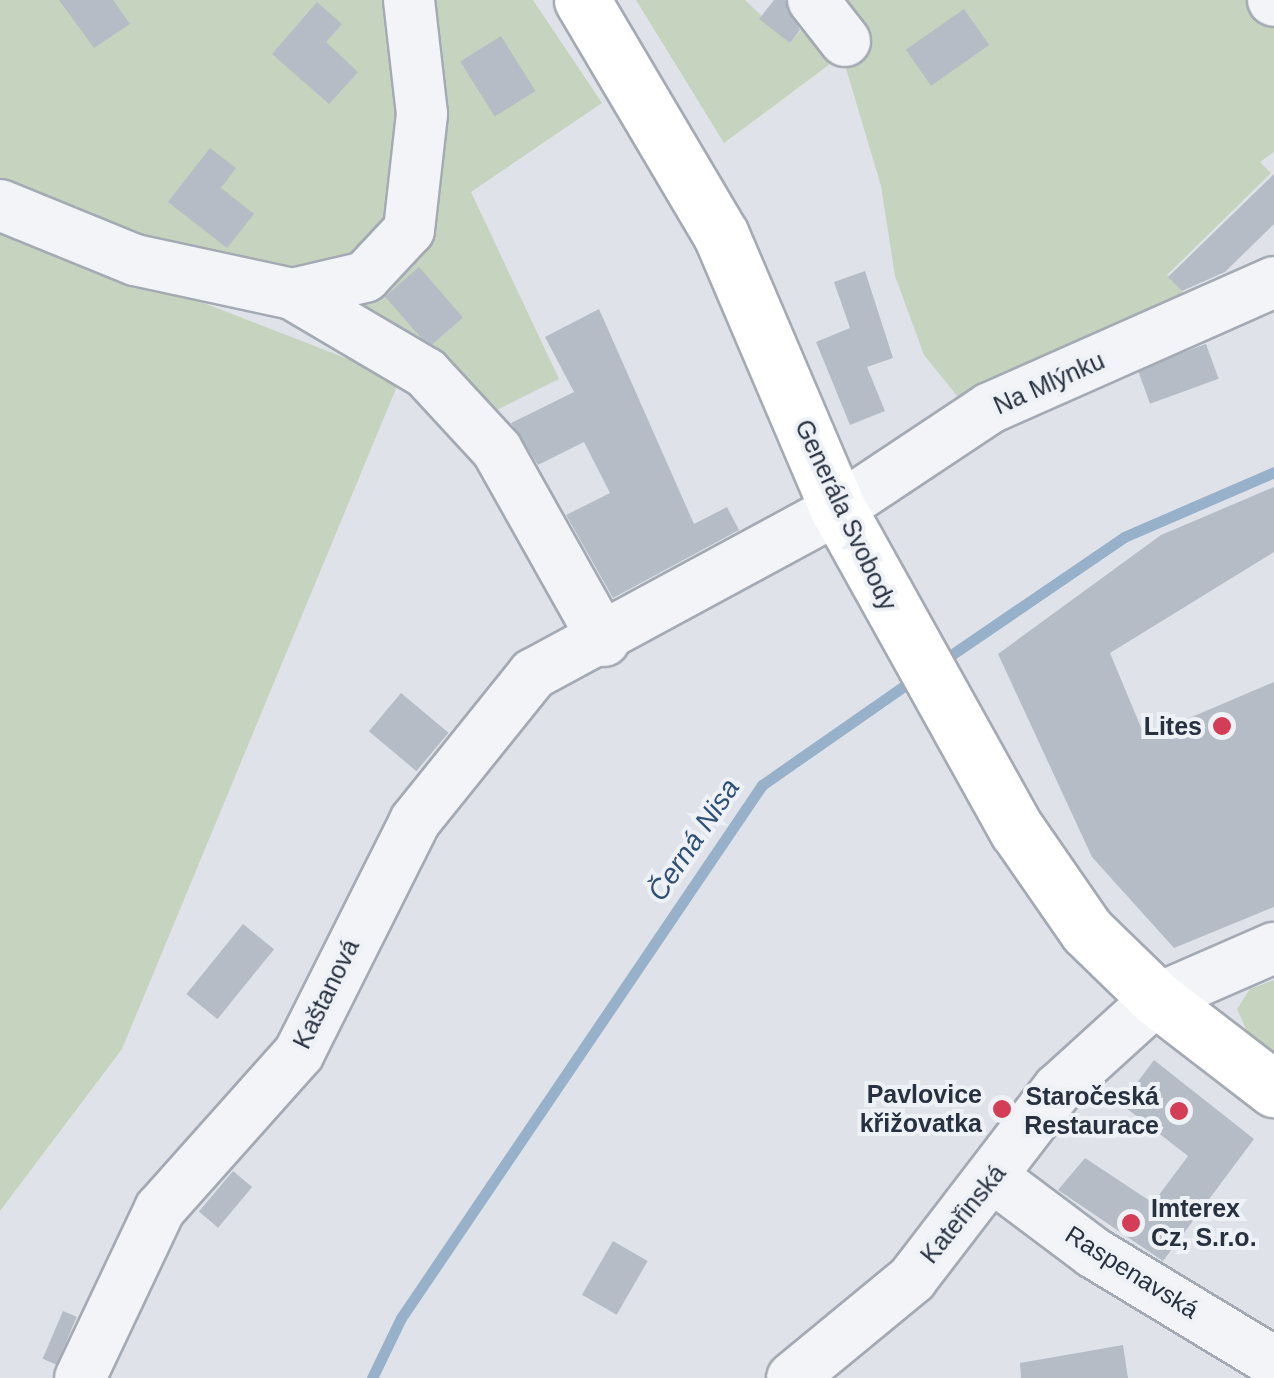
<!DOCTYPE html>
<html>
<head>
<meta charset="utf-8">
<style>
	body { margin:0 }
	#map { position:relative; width:1274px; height:1378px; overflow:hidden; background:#dfe3e9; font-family:Helvetica,sans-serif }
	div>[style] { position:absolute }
	.green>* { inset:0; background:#c5d3bf }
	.stream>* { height:11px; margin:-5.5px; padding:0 5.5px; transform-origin:5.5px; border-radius:5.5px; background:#98b1ca }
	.building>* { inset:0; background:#b6bcc6; transform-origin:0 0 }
	.roads { filter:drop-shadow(2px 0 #a4aab3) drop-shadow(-2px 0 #a4aab3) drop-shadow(0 2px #a4aab3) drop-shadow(0 -2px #a4aab3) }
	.minor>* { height:50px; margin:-25px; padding:0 25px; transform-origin:25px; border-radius:25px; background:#f2f4f7 }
	.major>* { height:55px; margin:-27.5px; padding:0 27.5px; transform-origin:27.5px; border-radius:27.5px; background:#fff }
	.dots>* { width:28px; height:28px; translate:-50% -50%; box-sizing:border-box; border:5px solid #eef2f6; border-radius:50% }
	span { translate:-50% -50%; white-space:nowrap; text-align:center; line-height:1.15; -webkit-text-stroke:8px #eef2f6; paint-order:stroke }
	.street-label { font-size:25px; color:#273140 }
	.poi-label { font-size:25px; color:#273140; font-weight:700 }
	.right { translate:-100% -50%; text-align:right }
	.left { translate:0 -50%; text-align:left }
	.water-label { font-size:28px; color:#2f5076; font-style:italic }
</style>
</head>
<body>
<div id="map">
	<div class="green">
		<i style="clip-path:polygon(0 0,397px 0,403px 197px,370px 261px,285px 276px,185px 260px,0 189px)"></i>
		<i style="clip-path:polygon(418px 0,533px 0,602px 103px,471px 192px,559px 379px,481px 418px,339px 306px,380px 281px)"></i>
		<i style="clip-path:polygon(636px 0,745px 0,790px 43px,827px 0,1262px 0,1274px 18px,1274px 152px,1260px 162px,1271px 173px,1167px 275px,1191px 301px,966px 407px,924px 355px,895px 276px,881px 186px,842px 55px,724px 143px)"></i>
		<i style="clip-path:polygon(0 224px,400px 379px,122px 1049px,0 1211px)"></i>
		<i style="clip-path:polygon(1274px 980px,1274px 1053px,1250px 1038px,1237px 1009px,1250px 989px)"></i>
	</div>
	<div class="stream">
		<i style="left:938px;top:664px;width:225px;rotate:-34.3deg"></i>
		<i style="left:1124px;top:537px;width:163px;rotate:-23.4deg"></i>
		<i style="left:372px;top:1378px;width:67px;rotate:-64.2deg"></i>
		<i style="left:401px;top:1318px;width:644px;rotate:-55.89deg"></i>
		<i style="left:762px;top:785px;width:185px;rotate:-34.9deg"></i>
	</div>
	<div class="building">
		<i style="clip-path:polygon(59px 0,113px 0,130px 24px,94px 48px)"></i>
		<i style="clip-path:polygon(774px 0,785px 0,800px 30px,790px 43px,759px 19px)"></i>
		<i style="clip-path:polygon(317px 2px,342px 24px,326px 42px,358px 72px,329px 104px,272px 54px)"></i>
		<i style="left:964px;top:9px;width:44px;height:71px;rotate:55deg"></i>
		<i style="left:501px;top:36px;width:65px;height:48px;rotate:58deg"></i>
		<i style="clip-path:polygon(210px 148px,236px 168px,221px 188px,254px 214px,227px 248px,168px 202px)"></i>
		<i style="clip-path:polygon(1274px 174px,1274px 224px,1225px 272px,1182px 291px,1168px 277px)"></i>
		<i style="left:419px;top:267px;width:67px;height:45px;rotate:49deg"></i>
		<i style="clip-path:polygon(865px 271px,893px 358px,867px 367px,885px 411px,850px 425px,816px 342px,850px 328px,834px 282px)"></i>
		<i style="clip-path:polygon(599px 309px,694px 524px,727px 507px,739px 530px,613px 598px,566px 515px,610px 493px,584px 442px,538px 465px,511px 423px,574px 392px,545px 337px)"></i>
		<i style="left:1206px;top:344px;width:37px;height:73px;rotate:70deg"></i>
		<i style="clip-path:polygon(1274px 487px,1274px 552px,1110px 653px,1145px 737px,1274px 682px,1274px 907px,1174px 948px,1092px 857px,998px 654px,1161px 535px)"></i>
		<i style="left:401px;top:693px;width:62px;height:50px;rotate:40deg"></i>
		<i style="left:243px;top:924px;width:40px;height:90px;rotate:39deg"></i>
		<i style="clip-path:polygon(1154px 1060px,1254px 1139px,1163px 1261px,1058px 1190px,1085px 1158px,1153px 1203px,1188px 1156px,1121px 1104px)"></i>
		<i style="left:233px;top:1171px;width:25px;height:53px;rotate:40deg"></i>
		<i style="left:613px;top:1241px;width:40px;height:62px;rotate:30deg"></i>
		<i style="left:63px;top:1311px;width:15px;height:52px;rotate:23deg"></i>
		<i style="clip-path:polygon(1123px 1345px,1128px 1378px,1021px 1378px,1020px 1363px)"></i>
	</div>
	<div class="roads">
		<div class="minor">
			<i style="left:409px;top:0;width:115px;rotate:83.5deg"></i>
			<i style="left:422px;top:114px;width:117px;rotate:96.4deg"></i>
			<i style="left:409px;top:230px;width:64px;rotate:133.1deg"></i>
			<i style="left:365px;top:277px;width:75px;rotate:166.9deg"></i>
			<i style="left:292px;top:294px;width:156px;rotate:30.5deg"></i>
			<i style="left:426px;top:373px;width:105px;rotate:47.3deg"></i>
			<i style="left:497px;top:450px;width:219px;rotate:60.7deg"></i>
			<i style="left:813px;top:0;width:52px;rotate:52deg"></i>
			<i style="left:1273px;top:0;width:1px;rotate:45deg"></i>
			<i style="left:0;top:205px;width:146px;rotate:22.2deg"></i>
			<i style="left:135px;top:260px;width:161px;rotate:12.2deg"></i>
			<i style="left:994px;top:1178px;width:125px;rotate:36.9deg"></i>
			<i style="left:1094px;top:1253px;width:210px;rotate:31.2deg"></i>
			<i style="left:80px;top:1378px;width:187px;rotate:-64.7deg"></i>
			<i style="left:160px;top:1209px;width:209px;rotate:-48.3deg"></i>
			<i style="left:299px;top:1053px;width:259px;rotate:-63.4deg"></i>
			<i style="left:415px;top:821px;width:189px;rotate:-51.2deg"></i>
			<i style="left:533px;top:674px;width:347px;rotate:-28.4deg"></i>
			<i style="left:838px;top:509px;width:182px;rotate:-33.6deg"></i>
			<i style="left:990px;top:408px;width:311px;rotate:-23.9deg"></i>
			<i style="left:792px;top:1378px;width:156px;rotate:-39.5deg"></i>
			<i style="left:912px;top:1279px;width:240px;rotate:-52.5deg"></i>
			<i style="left:1058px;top:1089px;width:134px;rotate:-42.3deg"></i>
			<i style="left:1157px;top:999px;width:128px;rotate:-23.6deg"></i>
		</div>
		<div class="major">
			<i style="left:582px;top:0;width:273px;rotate:59.4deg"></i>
			<i style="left:721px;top:235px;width:298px;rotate:66.9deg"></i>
			<i style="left:838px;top:509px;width:368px;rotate:60.9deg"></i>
			<i style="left:1017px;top:830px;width:123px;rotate:55.3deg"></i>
			<i style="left:1087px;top:931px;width:98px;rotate:44.2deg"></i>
			<i style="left:1157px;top:999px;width:148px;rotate:37.6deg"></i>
		</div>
	</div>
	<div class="dots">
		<i style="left:1222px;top:726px;background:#d33e56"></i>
		<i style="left:1002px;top:1109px;background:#d33e56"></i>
		<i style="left:1179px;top:1111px;background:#d33e56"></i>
		<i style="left:1131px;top:1223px;background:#d33e56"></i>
	</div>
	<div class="street-label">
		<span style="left:1049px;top:383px;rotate:-24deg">Na Mlýnku</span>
		<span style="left:846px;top:515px;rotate:65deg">Generála Svobody</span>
		<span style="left:326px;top:994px;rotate:-64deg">Kaštanová</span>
		<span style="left:963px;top:1214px;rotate:-51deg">Kateřinská</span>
		<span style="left:1132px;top:1272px;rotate:32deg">Raspenavská</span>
	</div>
	<div class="poi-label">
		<span class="right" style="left:1202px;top:726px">Lites</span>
		<span class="right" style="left:982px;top:1109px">Pavlovice<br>křižovatka</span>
		<span class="right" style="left:1159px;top:1111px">Staročeská<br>Restaurace</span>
		<span class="left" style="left:1151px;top:1223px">Imterex<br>Cz, S.r.o.</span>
	</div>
	<div class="water-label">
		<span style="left:694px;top:840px;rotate:-56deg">Černá Nisa</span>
	</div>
</div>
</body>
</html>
